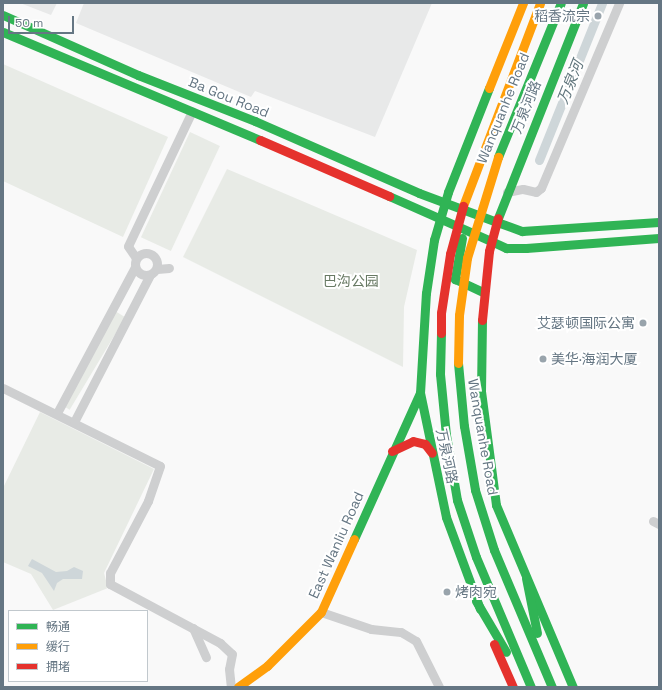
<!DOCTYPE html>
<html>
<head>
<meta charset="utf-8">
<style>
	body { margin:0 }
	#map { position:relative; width:662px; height:690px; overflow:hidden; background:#f9f9f9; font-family:"Space Grotesk","Noto Sans SC",sans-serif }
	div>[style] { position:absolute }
	.built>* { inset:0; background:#e8e9e9 }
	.green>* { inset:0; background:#e8ebe6; transform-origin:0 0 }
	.water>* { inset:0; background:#ced6d9 }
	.canal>* { height:9px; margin:-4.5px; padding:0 4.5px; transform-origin:4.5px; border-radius:4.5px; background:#ced6d9 }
	.street>* { height:9px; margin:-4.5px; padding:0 4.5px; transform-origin:4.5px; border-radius:4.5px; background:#cecfd0 }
	.street>.ring { margin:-4.5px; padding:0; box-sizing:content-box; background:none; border:9px solid #cecfd0; border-radius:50% }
	.fast>* { height:9px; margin:-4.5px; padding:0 4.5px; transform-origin:4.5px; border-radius:4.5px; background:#30b455 }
	.slow>* { height:9px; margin:-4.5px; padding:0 4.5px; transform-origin:4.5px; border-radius:4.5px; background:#ff9f0a }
	.jam>* { height:9px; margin:-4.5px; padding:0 4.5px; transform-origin:4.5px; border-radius:4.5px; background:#e5322d }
	.dots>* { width:11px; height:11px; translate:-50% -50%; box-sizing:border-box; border:2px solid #fff; border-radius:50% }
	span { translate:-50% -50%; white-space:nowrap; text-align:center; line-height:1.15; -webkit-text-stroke:4px #fff; paint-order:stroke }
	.poi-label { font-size:14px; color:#657683 }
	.right { translate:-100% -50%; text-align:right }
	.left { translate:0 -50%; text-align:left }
	.street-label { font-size:14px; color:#657683 }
	.park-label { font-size:14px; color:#687a64 }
	.water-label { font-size:15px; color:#60757c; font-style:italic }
	.frame { position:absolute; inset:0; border:4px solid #657683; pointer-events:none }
	.legend { position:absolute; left:8px; top:610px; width:140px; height:72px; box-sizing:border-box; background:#fff; border:1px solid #c1c8cd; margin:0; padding:5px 7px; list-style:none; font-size:12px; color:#657683 }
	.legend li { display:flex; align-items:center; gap:8px; height:20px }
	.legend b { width:20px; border:1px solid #c1c8cd }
	.scale { position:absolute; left:8px; top:16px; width:66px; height:18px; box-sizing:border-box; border:2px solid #657683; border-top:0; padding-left:5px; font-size:12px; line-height:14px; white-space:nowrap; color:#657683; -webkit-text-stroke:3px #fff; paint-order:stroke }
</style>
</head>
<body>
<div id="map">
	<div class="built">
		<i style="clip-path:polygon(20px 3px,57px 3px,51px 15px)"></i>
		<i style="clip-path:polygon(84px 3px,432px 3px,375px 137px,255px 91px,251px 97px,76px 23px)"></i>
	</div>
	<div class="green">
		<i style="clip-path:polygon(3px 64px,168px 137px,123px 237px,3px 181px)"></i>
		<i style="left:190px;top:132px;width:33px;height:116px;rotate:25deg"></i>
		<i style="clip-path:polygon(227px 169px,417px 250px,404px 307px,403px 367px,183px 257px)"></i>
		<i style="left:115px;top:311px;width:12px;height:108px;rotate:31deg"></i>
		<i style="clip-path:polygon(40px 412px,154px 469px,104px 573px,108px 588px,53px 610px,31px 574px,3px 562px,3px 488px)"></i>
	</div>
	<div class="water">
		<i style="clip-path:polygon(32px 559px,56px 572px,67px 571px,74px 567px,83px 571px,82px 579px,63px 579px,57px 583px,54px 591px,42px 573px,28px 566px)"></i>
	</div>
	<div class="canal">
		<i style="left:539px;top:160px;width:169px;rotate:-68.1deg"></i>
	</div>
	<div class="street">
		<i style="left:507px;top:192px;width:16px;rotate:-11deg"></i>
		<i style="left:523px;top:189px;width:13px;rotate:13deg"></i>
		<i style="left:536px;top:192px;width:6px;rotate:-39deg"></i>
		<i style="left:541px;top:188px;width:201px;rotate:-67.1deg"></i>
		<i class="ring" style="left:135px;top:253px;width:13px;height:13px"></i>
		<i style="left:136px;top:258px;width:14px;rotate:-124deg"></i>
		<i style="left:128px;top:246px;width:149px;rotate:-64.6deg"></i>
		<i style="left:157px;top:269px;width:12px;rotate:-5deg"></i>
		<i style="left:3px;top:388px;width:175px;rotate:26.4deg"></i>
		<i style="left:160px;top:466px;width:37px;rotate:109deg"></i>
		<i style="left:148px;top:501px;width:81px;rotate:117.8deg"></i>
		<i style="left:110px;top:573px;width:11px;rotate:90deg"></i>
		<i style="left:110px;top:584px;width:125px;rotate:28.2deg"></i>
		<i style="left:220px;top:643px;width:16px;rotate:43deg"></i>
		<i style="left:232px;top:654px;width:15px;rotate:101deg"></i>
		<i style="left:229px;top:669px;width:18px;rotate:84deg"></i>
		<i style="left:57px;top:413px;width:166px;rotate:-61.9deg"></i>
		<i style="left:74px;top:422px;width:165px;rotate:-62.7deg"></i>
		<i style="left:653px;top:521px;width:7px;rotate:27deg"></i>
		<i style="left:321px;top:612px;width:53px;rotate:18.8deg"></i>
		<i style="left:371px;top:629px;width:30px;rotate:6deg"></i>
		<i style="left:401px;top:632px;width:17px;rotate:31deg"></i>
		<i style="left:416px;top:641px;width:51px;rotate:63.4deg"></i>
		<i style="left:193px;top:628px;width:32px;rotate:66deg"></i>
	</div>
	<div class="fast">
		<i style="left:3px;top:15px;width:148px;rotate:24deg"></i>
		<i style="left:138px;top:75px;width:126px;rotate:21.5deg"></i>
		<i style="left:255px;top:121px;width:179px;rotate:23.7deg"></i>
		<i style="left:419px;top:193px;width:83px;rotate:20.4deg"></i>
		<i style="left:3px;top:32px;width:279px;rotate:22.8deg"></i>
		<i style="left:498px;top:157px;width:166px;rotate:-67.8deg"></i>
		<i style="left:389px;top:196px;width:111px;rotate:23.8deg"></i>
		<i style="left:498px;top:218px;width:231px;rotate:-68.4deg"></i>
		<i style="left:497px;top:222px;width:27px;rotate:20deg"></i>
		<i style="left:522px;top:231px;width:137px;rotate:-3.8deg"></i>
		<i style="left:462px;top:238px;width:42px;rotate:99.7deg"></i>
		<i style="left:455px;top:279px;width:31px;rotate:25deg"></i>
		<i style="left:491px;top:241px;width:17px;rotate:25deg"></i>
		<i style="left:506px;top:248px;width:20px"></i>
		<i style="left:526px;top:248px;width:133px;rotate:-4.3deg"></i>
		<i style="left:482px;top:320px;width:71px;rotate:90.8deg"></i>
		<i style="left:481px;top:391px;width:115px;rotate:82.5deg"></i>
		<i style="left:496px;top:505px;width:198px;rotate:67.1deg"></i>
		<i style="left:441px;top:333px;width:41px;rotate:91.4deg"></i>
		<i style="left:440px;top:374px;width:61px;rotate:84.4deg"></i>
		<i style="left:446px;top:435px;width:66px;rotate:80.4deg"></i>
		<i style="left:457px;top:500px;width:60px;rotate:71.6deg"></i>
		<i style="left:476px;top:557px;width:141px;rotate:67.1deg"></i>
		<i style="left:458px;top:363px;width:63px;rotate:84.6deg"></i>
		<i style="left:464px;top:426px;width:65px;rotate:80.2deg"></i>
		<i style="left:475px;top:490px;width:63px;rotate:72.4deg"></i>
		<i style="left:494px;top:550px;width:149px;rotate:67.1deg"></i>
		<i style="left:354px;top:539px;width:160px;rotate:-65.7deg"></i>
		<i style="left:526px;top:578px;width:56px;rotate:78.7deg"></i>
		<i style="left:476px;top:601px;width:59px;rotate:59.5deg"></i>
		<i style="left:480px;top:609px;width:98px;rotate:-110.3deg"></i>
		<i style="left:446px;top:517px;width:127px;rotate:-101.8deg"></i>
		<i style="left:420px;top:393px;width:100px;rotate:-86.6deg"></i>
		<i style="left:426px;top:293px;width:54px;rotate:-81.4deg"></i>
		<i style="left:434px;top:240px;width:50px;rotate:-73.7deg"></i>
		<i style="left:448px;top:192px;width:112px;rotate:-68.5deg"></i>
	</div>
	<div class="slow">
		<i style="left:489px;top:88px;width:92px;rotate:-68.2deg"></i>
		<i style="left:463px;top:206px;width:217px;rotate:-69.2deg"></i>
		<i style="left:458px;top:363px;width:48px;rotate:-88.8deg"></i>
		<i style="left:459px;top:315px;width:58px;rotate:-82deg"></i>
		<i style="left:467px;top:258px;width:106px;rotate:-72.9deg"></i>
		<i style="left:238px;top:687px;width:36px;rotate:-36deg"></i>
		<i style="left:267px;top:666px;width:76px;rotate:-45deg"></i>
		<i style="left:321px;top:612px;width:80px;rotate:-65.7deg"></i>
	</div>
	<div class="jam">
		<i style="left:260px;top:140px;width:141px;rotate:23.5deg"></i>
		<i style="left:482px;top:320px;width:69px;rotate:-84.2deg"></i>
		<i style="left:489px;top:251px;width:34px;rotate:-75deg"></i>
		<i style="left:441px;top:333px;width:20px;rotate:-90deg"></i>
		<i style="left:441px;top:313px;width:60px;rotate:-81.3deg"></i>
		<i style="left:450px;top:254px;width:50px;rotate:-74.8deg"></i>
		<i style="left:392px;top:451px;width:23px;rotate:-25deg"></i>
		<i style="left:413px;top:441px;width:12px;rotate:14deg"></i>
		<i style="left:425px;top:444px;width:11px;rotate:52deg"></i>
		<i style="left:494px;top:644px;width:47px;rotate:66.2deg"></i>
	</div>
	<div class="dots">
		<i style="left:598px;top:16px;background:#99a4ac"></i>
		<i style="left:643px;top:323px;background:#99a4ac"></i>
		<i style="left:543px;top:359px;background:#99a4ac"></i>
		<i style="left:447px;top:592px;background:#99a4ac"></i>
	</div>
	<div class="poi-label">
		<span class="right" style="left:590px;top:16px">稻香流宗</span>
		<span class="right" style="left:635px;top:323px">艾瑟顿国际公寓</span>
		<span class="left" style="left:551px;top:359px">美华·海润大厦</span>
		<span class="left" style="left:455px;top:592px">烤肉宛</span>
	</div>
	<div class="street-label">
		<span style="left:229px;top:97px;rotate:22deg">Ba Gou Road</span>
		<span style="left:526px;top:107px;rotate:-68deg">万泉河路</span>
		<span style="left:503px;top:108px;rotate:-68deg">Wanquanhe Road</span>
		<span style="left:483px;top:437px;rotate:80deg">Wanquanhe Road</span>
		<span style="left:447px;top:456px;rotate:78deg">万泉河路</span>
		<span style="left:336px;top:545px;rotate:-66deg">East Wanliu Road</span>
	</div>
	<div class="park-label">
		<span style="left:351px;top:281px">巴沟公园</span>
	</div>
	<div class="water-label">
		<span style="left:570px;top:82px;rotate:-68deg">万泉河</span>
	</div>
	<div class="frame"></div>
	<ul class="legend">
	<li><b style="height:5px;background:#30b455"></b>畅通</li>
	<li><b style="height:5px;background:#ff9f0a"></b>缓行</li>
	<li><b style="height:5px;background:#e5322d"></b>拥堵</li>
	</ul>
	<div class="scale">50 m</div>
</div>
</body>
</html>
